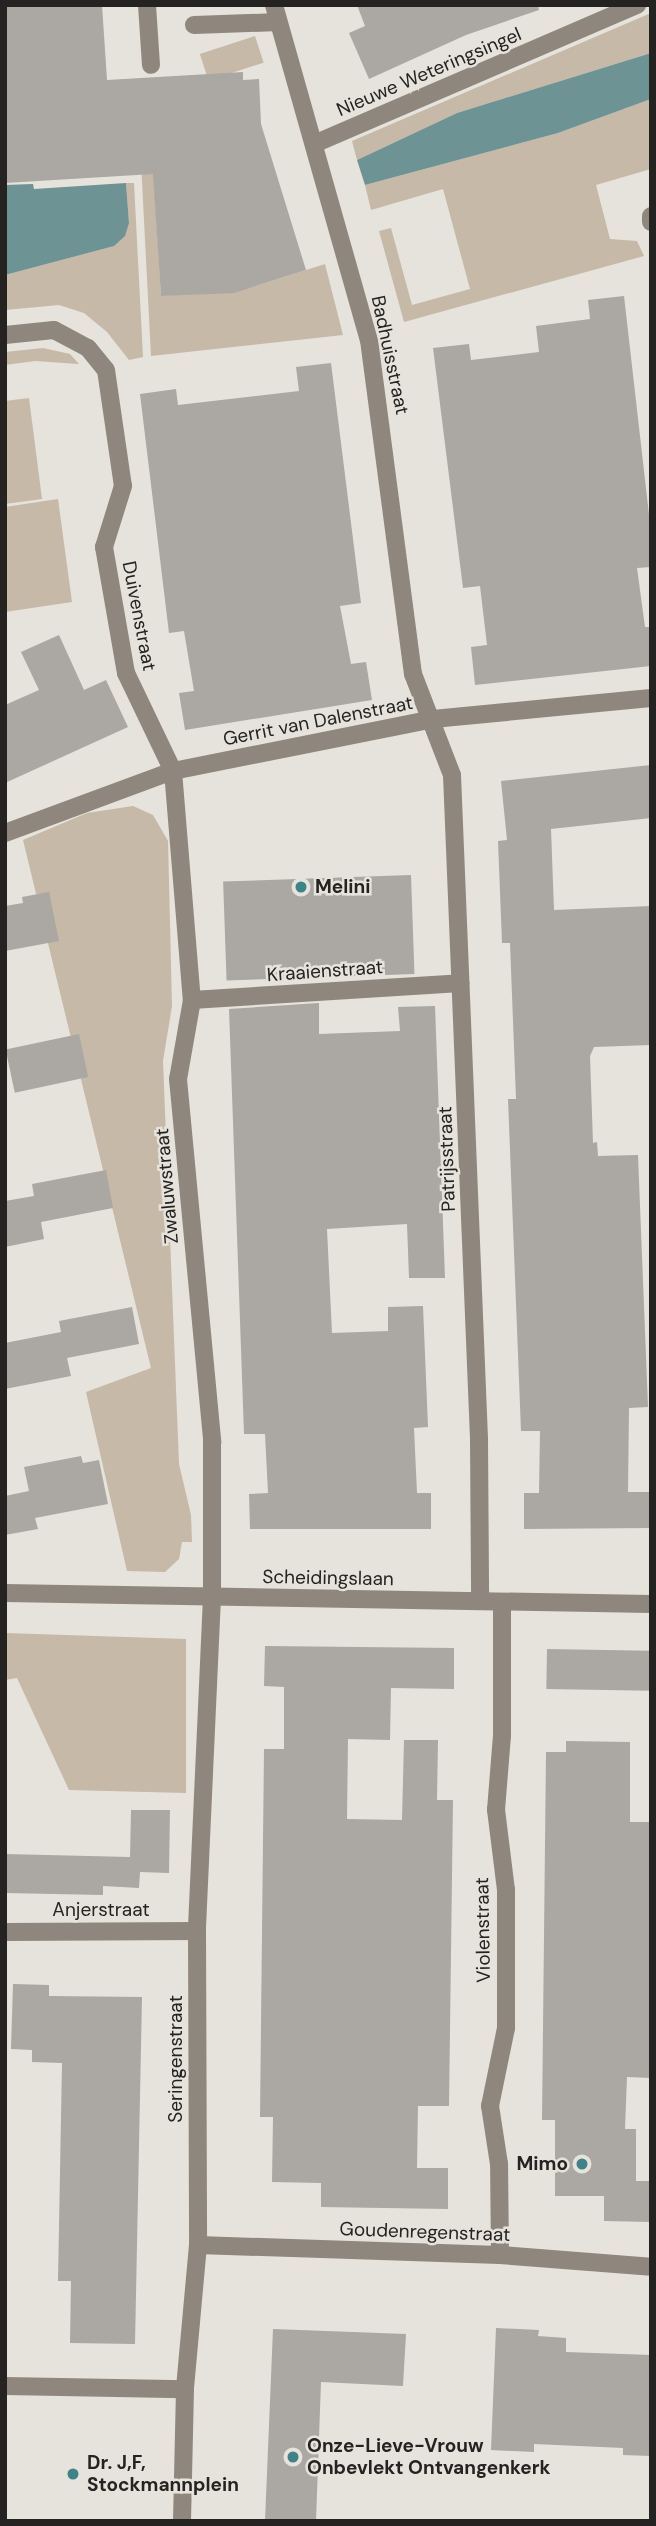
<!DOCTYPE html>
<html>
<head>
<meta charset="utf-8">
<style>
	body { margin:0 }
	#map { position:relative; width:656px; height:2526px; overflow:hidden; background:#e6e2dc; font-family:"DM Sans",sans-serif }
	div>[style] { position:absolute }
	.green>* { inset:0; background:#c6b9a7; transform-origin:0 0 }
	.water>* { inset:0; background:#6e9394 }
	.building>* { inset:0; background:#aba7a2; transform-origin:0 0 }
	.minor>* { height:18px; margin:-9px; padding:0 9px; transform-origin:9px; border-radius:9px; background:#8f877d }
	.dots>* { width:19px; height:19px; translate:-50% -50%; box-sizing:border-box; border:4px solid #e6e2dc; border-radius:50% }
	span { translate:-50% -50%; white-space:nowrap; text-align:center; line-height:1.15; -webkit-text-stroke:5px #e6e2dc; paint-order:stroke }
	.street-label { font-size:19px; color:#252321 }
	.poi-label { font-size:19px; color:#252321; font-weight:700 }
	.left { translate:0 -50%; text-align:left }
	.right { translate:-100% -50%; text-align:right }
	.frame { position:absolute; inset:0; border:7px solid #252321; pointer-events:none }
</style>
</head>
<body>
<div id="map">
	<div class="green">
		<i style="clip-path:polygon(651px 13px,651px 53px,457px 113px,357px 160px,352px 141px)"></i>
		<i style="left:255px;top:36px;width:28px;height:58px;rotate:72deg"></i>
		<i style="clip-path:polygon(651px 99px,651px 169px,596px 185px,610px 239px,637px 241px,644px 256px,404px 322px,379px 231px,391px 228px,412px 305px,470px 289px,443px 189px,371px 210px,365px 185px,558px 133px)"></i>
		<i style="clip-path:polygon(153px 161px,161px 296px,249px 288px,325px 264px,343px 335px,151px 356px,141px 162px)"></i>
		<i style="clip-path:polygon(126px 183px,134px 183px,143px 357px,129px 360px,107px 332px,84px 313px,59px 305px,5px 310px,5px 275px,113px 246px,129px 223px)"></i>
		<i style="clip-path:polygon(43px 348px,70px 354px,79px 364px,35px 361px,5px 365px,5px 352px)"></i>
		<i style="clip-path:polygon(29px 398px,42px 499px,5px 504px,5px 401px)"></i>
		<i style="clip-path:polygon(58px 499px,72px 602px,5px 612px,5px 507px)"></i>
		<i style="clip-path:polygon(133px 806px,153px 815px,168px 841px,172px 1006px,163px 1061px,179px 1464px,191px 1515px,192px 1542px,182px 1542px,179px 1559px,165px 1572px,127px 1571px,86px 1392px,151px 1368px,23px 840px,87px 813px)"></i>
		<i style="clip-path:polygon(5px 1633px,186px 1639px,186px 1793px,69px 1790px,17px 1678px,5px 1680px)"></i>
	</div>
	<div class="water">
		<i style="clip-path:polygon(651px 53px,651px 99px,558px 133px,365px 185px,357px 160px,457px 113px)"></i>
		<i style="clip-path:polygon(126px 183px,129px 223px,125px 236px,114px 246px,5px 275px,5px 185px,33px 184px,34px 189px)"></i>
	</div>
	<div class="building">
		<i style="clip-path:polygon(5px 5px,102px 5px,107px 80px,243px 72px,243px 80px,259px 79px,261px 124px,306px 270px,234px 293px,161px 296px,153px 174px,5px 183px)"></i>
		<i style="clip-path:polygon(357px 5px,538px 5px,539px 10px,466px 35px,369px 79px,349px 33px,365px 26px)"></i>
		<i style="clip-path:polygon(624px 296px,651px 532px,651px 567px,637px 568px,645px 627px,651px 627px,651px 666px,475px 685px,471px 647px,487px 645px,480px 586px,463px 588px,433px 348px,469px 344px,471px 360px,539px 352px,536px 326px,590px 319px,588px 300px)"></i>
		<i style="clip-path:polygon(331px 363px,361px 603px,340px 606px,351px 664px,366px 662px,372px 700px,185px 730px,179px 693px,194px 691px,184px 631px,169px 633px,140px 394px,176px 389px,178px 405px,299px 391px,296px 367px)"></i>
		<i style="clip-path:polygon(59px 635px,84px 690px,106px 680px,128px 727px,5px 783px,5px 705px,39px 690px,21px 652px)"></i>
		<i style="clip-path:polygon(651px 765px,651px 818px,551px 829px,554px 910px,651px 906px,651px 1045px,594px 1047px,590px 1056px,593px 1143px,597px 1142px,598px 1156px,638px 1155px,648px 1407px,629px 1408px,628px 1492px,651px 1492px,651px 1528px,524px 1529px,524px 1493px,539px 1493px,540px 1431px,521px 1431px,508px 1099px,516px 1099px,510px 943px,502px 943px,498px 841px,507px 840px,501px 781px)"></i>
		<i style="left:411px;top:875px;width:99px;height:188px;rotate:88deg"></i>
		<i style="clip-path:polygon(49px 892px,59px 941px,5px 951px,5px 906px,23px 903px,22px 897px)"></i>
		<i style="clip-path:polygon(319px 1003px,319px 1034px,400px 1031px,398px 1007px,435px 1006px,445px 1278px,409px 1278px,407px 1224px,327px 1229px,332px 1333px,388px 1331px,388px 1307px,423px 1306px,428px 1427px,414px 1428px,417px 1493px,431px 1493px,431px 1529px,250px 1529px,249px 1494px,268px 1493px,265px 1434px,244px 1434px,229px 1009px)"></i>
		<i style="left:79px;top:1034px;width:44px;height:75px;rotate:78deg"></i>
		<i style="clip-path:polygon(106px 1170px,113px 1208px,41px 1222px,44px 1239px,5px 1247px,5px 1201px,34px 1196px,32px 1184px)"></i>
		<i style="clip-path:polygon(132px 1307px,139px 1344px,67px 1358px,71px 1376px,5px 1389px,5px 1343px,61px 1332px,59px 1321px)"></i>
		<i style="clip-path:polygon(81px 1456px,83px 1463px,99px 1460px,108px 1504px,35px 1518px,38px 1529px,5px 1535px,5px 1496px,29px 1491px,24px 1467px)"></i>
		<i style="clip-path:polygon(265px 1646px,454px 1648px,454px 1689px,391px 1688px,390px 1740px,348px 1739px,347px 1819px,402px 1820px,404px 1740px,438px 1740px,437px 1800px,453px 1800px,449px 2106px,418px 2106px,417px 2168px,448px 2168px,448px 2209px,321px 2207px,321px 2183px,272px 2182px,273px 2117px,260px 2117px,264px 1749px,284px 1749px,284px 1687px,264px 1686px)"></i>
		<i style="left:547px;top:1649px;width:104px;height:40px;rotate:1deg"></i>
		<i style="clip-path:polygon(566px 1741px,630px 1742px,630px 1822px,651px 1822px,651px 2078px,627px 2077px,625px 2129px,636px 2129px,636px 2181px,651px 2181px,651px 2222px,604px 2221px,604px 2196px,555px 2196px,555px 2120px,542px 2120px,546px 1752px,566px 1752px)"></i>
		<i style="clip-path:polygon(131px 1810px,170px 1810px,169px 1873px,140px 1872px,139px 1888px,103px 1886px,103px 1895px,5px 1893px,5px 1854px,130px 1857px)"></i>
		<i style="clip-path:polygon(13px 1984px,49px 1985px,49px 1996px,142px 1997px,135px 2344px,70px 2343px,71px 2281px,58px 2281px,62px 2063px,32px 2062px,32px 2050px,11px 2049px)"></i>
		<i style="clip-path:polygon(496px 2328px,539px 2330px,538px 2336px,566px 2338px,566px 2352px,651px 2355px,651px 2456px,623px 2455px,623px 2448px,534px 2444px,534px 2452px,491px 2450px)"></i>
		<i style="clip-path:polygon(273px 2329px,406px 2334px,403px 2386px,321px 2382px,316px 2521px,265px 2521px)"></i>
	</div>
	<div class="minor">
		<i style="left:147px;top:5px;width:60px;rotate:86.2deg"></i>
		<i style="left:274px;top:5px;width:348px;rotate:74.2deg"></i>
		<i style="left:369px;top:340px;width:337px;rotate:82.5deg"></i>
		<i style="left:413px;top:674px;width:108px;rotate:68.9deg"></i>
		<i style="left:452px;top:775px;width:665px;rotate:87.67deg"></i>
		<i style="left:479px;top:1439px;width:162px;rotate:89.6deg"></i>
		<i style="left:194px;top:25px;width:84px;rotate:-2deg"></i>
		<i style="left:314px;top:144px;width:352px;rotate:-23.3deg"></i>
		<i style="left:651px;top:216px;width:6px;rotate:90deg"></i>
		<i style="left:5px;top:335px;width:49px;rotate:-5.8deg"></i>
		<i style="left:54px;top:330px;width:38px;rotate:28deg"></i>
		<i style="left:88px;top:348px;width:28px;rotate:51deg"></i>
		<i style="left:106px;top:370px;width:117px;rotate:81.7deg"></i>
		<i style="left:123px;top:486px;width:64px;rotate:107.3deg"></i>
		<i style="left:104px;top:547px;width:128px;rotate:80.1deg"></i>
		<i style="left:126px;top:673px;width:109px;rotate:64.4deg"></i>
		<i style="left:173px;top:771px;width:230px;rotate:85.3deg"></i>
		<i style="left:192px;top:1000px;width:80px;rotate:100deg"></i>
		<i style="left:178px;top:1079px;width:365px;rotate:84.6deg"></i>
		<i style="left:212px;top:1442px;width:155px;rotate:90deg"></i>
		<i style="left:212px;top:1597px;width:334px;rotate:92.6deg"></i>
		<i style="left:197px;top:1931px;width:314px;rotate:89.8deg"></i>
		<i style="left:198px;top:2245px;width:145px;rotate:95.2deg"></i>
		<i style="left:185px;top:2389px;width:132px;rotate:91.3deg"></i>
		<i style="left:5px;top:833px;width:179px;rotate:-20.3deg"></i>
		<i style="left:173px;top:771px;width:265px;rotate:-11.3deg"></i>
		<i style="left:433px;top:719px;width:219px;rotate:-5.5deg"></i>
		<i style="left:192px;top:1000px;width:269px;rotate:-3.6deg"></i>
		<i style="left:5px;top:1593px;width:646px;rotate:0.98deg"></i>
		<i style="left:5px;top:1932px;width:192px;rotate:-0.3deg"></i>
		<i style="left:198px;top:2245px;width:302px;rotate:1.9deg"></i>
		<i style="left:500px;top:2255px;width:151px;rotate:4.5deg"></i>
		<i style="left:500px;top:2255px;width:91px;rotate:-90.6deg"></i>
		<i style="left:499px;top:2164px;width:59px;rotate:-98.8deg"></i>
		<i style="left:490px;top:2106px;width:80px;rotate:-78.4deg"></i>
		<i style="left:506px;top:2028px;width:138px;rotate:-90deg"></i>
		<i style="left:506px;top:1890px;width:81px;rotate:-97.1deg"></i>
		<i style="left:496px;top:1810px;width:75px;rotate:-85.4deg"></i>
		<i style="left:502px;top:1735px;width:133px;rotate:-90deg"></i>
		<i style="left:5px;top:2386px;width:180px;rotate:1deg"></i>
	</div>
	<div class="dots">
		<i style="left:301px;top:887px;background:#3c8487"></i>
		<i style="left:582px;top:2164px;background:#3c8487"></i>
		<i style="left:293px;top:2457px;background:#3c8487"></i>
		<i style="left:73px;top:2474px;background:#3c8487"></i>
	</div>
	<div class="street-label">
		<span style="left:429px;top:72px;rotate:-23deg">Nieuwe Weteringsingel</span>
		<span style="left:390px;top:355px;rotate:78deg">Badhuisstraat</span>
		<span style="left:139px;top:616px;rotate:79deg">Duivenstraat</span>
		<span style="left:318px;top:721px;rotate:-11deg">Gerrit van Dalenstraat</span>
		<span style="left:325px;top:971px;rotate:-4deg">Kraaienstraat</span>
		<span style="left:447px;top:1159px;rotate:-92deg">Patrijsstraat</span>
		<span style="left:167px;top:1186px;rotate:-95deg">Zwaluwstraat</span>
		<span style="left:328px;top:1578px;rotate:1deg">Scheidingslaan</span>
		<span style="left:101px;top:1910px">Anjerstraat</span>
		<span style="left:483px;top:1930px;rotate:-91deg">Violenstraat</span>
		<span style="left:176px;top:2059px;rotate:-90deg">Seringenstraat</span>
		<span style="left:425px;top:2232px;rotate:2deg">Goudenregenstraat</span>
	</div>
	<div class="poi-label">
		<span class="left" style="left:315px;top:887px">Melini</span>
		<span class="right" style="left:568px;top:2164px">Mimo</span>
		<span class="left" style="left:307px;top:2457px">Onze-Lieve-Vrouw<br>Onbevlekt Ontvangenkerk</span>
		<span class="left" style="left:87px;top:2474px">Dr. J,F,<br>Stockmannplein</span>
	</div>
	<div class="frame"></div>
</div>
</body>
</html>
